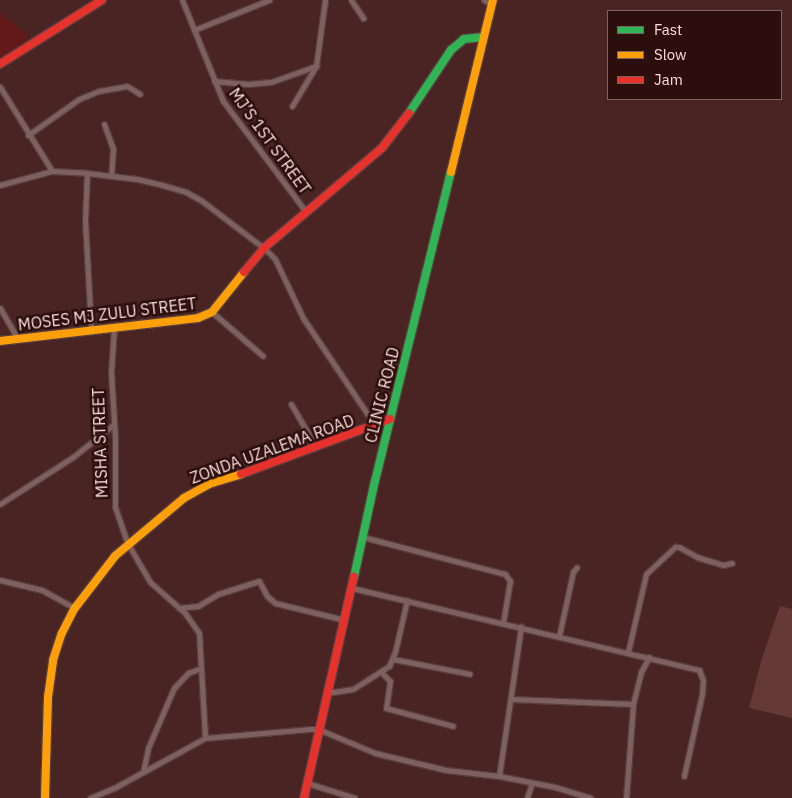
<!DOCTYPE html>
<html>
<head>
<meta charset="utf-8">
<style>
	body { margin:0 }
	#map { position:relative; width:792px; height:798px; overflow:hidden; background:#492423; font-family:"IBM Plex Sans",sans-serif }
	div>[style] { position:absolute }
	.built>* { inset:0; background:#611a18 }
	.green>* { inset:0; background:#653a36 }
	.roads { filter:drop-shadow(1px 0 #583e3e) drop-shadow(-1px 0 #583e3e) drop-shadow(0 1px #583e3e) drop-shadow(0 -1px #583e3e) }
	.street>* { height:5px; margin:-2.5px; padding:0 2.5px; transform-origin:2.5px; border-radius:2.5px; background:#7e605e }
	.fast>* { height:8px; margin:-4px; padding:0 4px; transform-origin:4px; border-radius:4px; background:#30b455 }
	.slow>* { height:8px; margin:-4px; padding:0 4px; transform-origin:4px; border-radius:4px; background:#ff9f0a }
	.jam>* { height:8px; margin:-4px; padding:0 4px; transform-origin:4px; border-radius:4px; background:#e5322d }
	span { translate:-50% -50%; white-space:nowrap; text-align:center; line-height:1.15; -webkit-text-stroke:5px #2c0e0c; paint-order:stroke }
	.street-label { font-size:16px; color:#fadfdb }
	.legend { position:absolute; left:607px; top:10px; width:175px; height:90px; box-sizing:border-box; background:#2c0e0c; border:1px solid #7e625f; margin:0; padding:6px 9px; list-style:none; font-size:15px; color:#fadfdb }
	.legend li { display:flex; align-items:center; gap:10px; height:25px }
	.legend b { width:25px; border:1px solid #7e625f }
</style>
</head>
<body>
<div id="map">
	<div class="built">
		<i style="clip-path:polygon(0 13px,27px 34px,26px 42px,0 59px)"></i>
	</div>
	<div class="green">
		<i style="clip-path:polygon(780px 606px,792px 609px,792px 718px,749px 708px,762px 658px)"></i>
	</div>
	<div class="roads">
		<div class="street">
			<i style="left:182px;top:0;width:109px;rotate:67.9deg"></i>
			<i style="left:223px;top:101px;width:139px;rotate:53.2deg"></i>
			<i style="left:351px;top:0;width:22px;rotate:56deg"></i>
			<i style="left:484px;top:0;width:9px;rotate:32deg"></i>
			<i style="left:194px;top:30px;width:81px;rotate:-21.8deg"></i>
			<i style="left:214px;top:81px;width:34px;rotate:5deg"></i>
			<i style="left:248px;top:84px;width:23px;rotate:-5deg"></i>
			<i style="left:271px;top:82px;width:48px;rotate:-19.6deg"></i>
			<i style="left:316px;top:66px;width:67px;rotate:-82.2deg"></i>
			<i style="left:0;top:87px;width:99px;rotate:58.2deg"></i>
			<i style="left:292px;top:106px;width:47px;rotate:-59deg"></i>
			<i style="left:104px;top:124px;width:27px;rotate:70deg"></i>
			<i style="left:113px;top:149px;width:26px;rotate:94deg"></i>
			<i style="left:28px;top:135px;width:62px;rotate:-35.2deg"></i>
			<i style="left:79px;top:99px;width:22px;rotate:-22deg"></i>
			<i style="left:99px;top:91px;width:28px;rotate:-10deg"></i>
			<i style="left:127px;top:86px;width:15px;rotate:32deg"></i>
			<i style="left:87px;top:173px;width:48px;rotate:92.4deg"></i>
			<i style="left:85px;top:221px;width:109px;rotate:86.8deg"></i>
			<i style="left:0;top:185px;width:54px;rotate:-15.1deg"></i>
			<i style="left:52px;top:171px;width:35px;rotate:3deg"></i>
			<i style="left:87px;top:173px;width:50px;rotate:6.8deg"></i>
			<i style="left:137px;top:179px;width:26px;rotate:13deg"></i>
			<i style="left:162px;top:185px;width:25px;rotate:16deg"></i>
			<i style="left:186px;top:192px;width:18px;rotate:29deg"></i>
			<i style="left:202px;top:201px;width:78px;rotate:37.2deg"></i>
			<i style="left:264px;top:248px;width:16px;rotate:45deg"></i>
			<i style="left:275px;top:259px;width:65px;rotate:64.6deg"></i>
			<i style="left:303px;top:318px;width:129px;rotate:56.1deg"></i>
			<i style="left:0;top:308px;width:34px;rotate:60deg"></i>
			<i style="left:212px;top:312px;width:67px;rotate:40.8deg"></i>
			<i style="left:114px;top:328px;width:44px;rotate:93.9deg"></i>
			<i style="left:111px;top:372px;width:66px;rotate:86.5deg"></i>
			<i style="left:115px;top:438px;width:69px;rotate:90deg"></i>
			<i style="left:115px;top:507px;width:39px;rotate:71deg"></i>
			<i style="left:128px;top:544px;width:44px;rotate:59.9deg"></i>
			<i style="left:150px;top:582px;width:47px;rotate:41.5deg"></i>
			<i style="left:185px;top:613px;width:24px;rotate:55deg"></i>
			<i style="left:199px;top:633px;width:105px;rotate:86.7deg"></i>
			<i style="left:291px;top:404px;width:50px;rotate:59.8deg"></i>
			<i style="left:0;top:504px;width:87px;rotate:-32.8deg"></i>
			<i style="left:73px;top:457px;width:51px;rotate:-38.7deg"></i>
			<i style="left:363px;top:537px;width:147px;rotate:14.6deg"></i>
			<i style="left:505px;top:574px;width:9px;rotate:54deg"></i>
			<i style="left:510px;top:581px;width:43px;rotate:99.5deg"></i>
			<i style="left:0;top:580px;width:43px;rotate:13.4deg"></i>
			<i style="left:42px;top:590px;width:38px;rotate:29deg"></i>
			<i style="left:352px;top:588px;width:357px;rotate:13.3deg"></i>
			<i style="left:699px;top:670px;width:11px;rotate:68deg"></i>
			<i style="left:703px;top:680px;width:14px;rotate:94deg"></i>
			<i style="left:702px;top:694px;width:84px;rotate:102.4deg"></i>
			<i style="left:179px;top:608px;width:19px;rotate:-6deg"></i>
			<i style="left:198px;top:606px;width:23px;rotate:-31deg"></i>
			<i style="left:218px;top:594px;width:43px;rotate:-17.6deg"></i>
			<i style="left:259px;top:581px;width:17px;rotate:62deg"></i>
			<i style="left:267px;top:596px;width:11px;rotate:41deg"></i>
			<i style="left:275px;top:603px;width:72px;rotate:13.7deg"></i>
			<i style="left:559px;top:636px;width:66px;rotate:-77.7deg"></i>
			<i style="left:573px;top:572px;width:6px;rotate:-51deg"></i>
			<i style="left:628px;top:652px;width:80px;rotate:-77deg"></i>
			<i style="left:646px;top:574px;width:40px;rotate:-43deg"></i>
			<i style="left:675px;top:547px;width:4px"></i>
			<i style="left:679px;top:547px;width:21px;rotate:29deg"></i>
			<i style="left:697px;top:557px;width:27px;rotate:17deg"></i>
			<i style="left:723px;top:565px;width:9px;rotate:-13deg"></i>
			<i style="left:393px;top:659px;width:78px;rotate:11deg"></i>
			<i style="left:381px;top:672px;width:13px;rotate:45deg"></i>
			<i style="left:390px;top:681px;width:27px;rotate:98deg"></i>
			<i style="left:386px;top:708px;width:69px;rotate:15deg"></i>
			<i style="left:327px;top:693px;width:26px;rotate:-9deg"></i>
			<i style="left:353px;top:689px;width:43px;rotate:-32.6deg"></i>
			<i style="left:389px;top:666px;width:15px;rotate:-67deg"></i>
			<i style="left:395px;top:652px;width:53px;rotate:-77deg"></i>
			<i style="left:511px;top:699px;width:122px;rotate:2.3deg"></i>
			<i style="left:143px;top:772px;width:25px;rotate:-78deg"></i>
			<i style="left:148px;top:748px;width:65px;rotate:-66.6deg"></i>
			<i style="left:174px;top:688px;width:21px;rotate:-47deg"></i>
			<i style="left:188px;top:673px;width:14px;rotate:-21deg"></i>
			<i style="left:499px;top:776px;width:151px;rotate:-81.6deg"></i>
			<i style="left:307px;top:783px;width:50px;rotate:17.4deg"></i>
			<i style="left:90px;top:798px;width:26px;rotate:-23deg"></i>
			<i style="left:114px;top:788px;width:104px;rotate:-28.8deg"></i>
			<i style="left:205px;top:738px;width:104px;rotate:-4.9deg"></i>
			<i style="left:309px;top:729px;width:9px"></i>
			<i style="left:318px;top:729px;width:62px;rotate:22.8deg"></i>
			<i style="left:375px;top:753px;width:73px;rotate:13.5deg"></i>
			<i style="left:446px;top:770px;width:53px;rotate:6.5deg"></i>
			<i style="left:499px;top:776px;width:57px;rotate:11.1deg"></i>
			<i style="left:555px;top:787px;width:37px;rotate:17deg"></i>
			<i style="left:527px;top:798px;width:16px;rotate:-72deg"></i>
			<i style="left:626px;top:798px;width:94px;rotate:-85.7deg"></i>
			<i style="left:633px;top:704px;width:33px;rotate:-76deg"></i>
			<i style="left:641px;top:672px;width:17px;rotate:-62deg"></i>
		</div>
		<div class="fast">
			<i style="left:409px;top:113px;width:76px;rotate:-56.3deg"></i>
			<i style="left:451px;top:50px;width:17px;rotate:-40deg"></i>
			<i style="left:464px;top:39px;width:20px;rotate:-6deg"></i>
			<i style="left:354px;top:577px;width:98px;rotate:-77.7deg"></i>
			<i style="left:375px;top:481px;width:318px;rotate:-76.2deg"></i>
		</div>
		<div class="slow">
			<i style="left:451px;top:172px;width:177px;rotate:-76.3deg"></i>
			<i style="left:0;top:341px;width:199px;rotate:-6.6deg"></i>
			<i style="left:198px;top:318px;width:15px;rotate:-23deg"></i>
			<i style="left:212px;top:312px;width:51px;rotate:-51.3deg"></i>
			<i style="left:45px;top:798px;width:101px;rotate:-88.3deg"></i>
			<i style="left:48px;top:697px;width:37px;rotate:-82deg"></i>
			<i style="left:53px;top:660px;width:28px;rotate:-72deg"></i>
			<i style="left:62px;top:633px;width:28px;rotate:-63deg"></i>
			<i style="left:75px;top:608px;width:66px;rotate:-52.4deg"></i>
			<i style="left:115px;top:556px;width:90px;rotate:-40deg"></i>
			<i style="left:184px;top:498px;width:29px;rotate:-29deg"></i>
			<i style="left:209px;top:484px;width:34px;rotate:-17deg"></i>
		</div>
		<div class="jam">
			<i style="left:0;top:64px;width:120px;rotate:-32.1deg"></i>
			<i style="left:244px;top:272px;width:31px;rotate:-50deg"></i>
			<i style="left:264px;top:248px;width:155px;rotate:-40.3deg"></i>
			<i style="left:382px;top:148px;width:44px;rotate:-52.4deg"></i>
			<i style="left:241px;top:474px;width:159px;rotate:-20.3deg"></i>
			<i style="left:304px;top:798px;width:227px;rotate:-77.3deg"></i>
		</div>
	</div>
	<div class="street-label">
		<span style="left:270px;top:141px;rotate:54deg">MJ’S 1ST STREET</span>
		<span style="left:107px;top:314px;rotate:-7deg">MOSES MJ ZULU STREET</span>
		<span style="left:382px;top:395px;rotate:-76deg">CLINIC ROAD</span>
		<span style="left:100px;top:443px;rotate:-92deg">MISHA STREET</span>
		<span style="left:272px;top:449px;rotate:-20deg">ZONDA UZALEMA ROAD</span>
	</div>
	<ul class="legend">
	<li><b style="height:6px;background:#30b455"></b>Fast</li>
	<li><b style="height:6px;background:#ff9f0a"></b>Slow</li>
	<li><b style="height:6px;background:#e5322d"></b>Jam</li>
	</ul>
</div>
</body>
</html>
